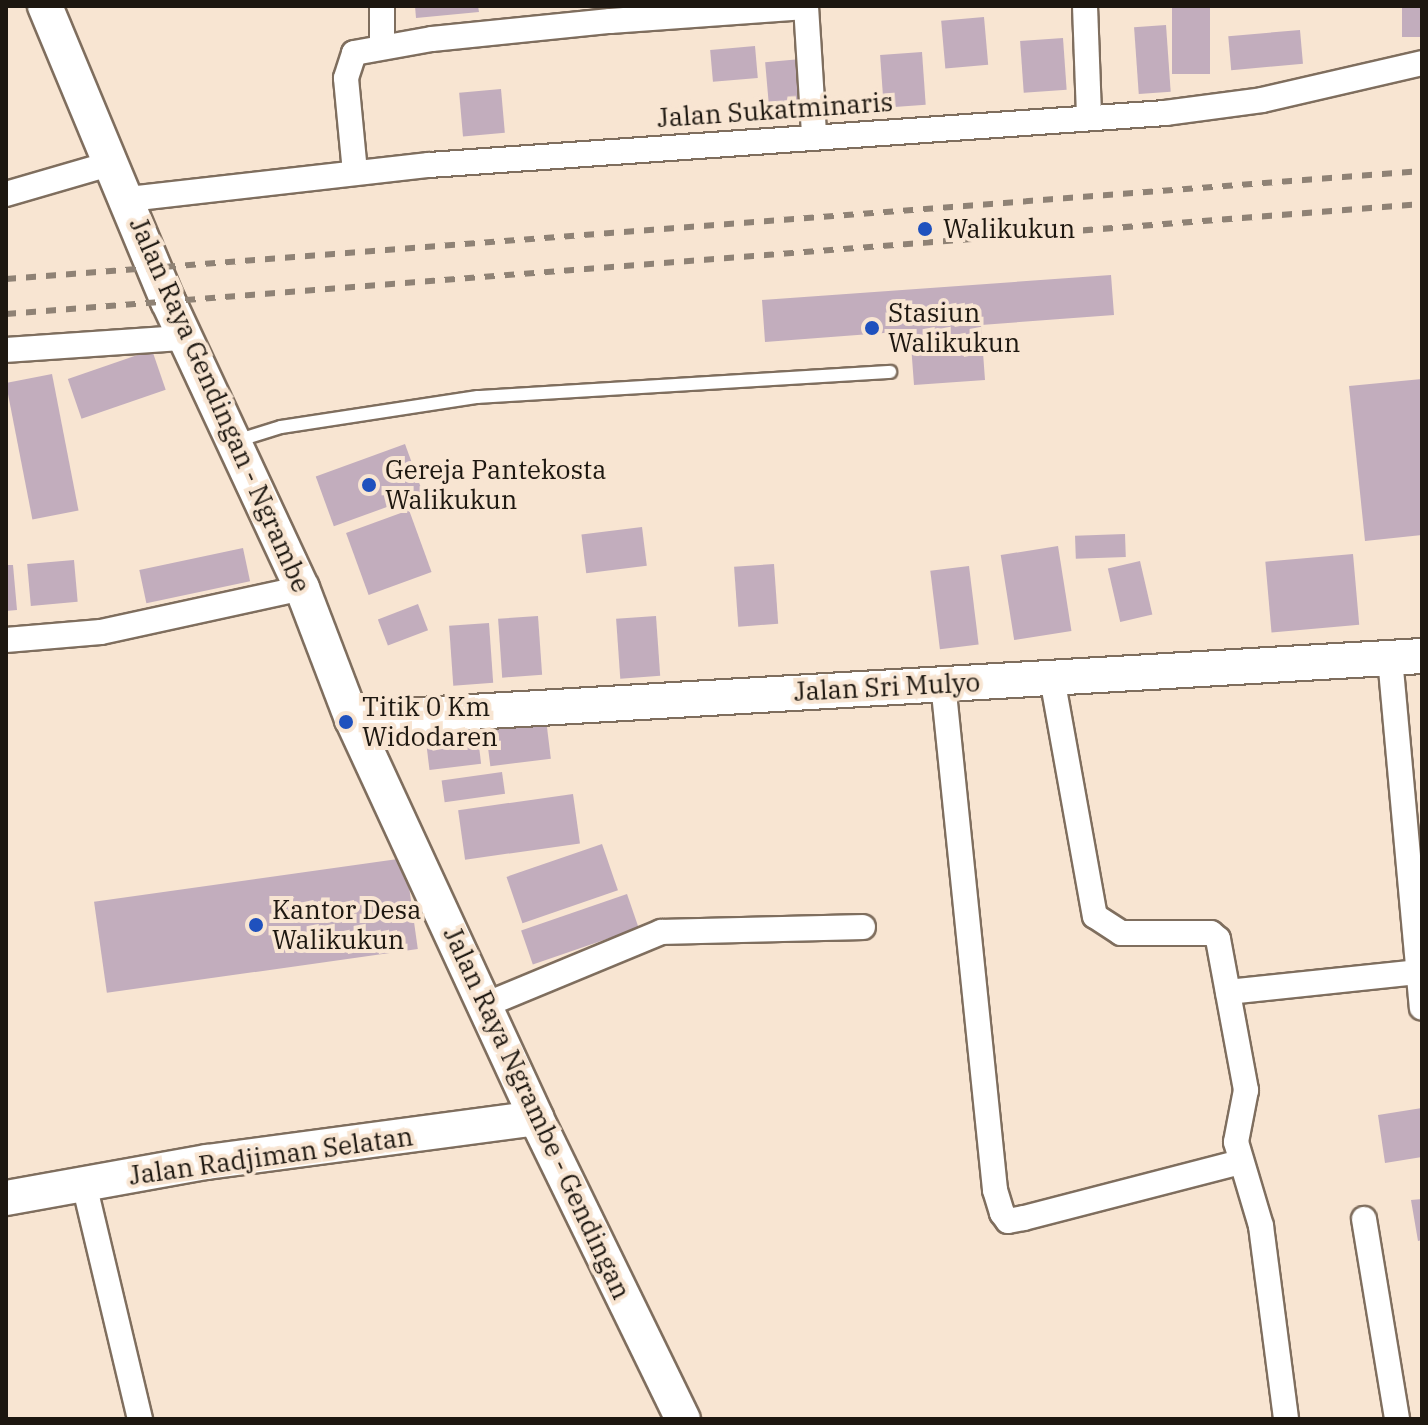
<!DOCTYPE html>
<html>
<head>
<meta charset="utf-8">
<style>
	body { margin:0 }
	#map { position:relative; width:1428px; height:1425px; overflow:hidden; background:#f8e5d2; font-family:"IBM Plex Serif",serif }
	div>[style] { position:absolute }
	.building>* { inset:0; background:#c2adbd; transform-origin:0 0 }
	.roads { filter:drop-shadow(2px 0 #7f6e5e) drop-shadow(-2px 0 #7f6e5e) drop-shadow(0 2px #7f6e5e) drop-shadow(0 -2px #7f6e5e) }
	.lane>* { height:12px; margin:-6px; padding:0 6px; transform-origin:6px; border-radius:6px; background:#fff }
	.street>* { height:24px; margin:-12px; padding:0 12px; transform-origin:12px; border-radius:12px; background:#fff }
	.secondary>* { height:34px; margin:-17px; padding:0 17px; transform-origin:17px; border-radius:17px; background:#fff }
	.rail>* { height:6px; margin-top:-3px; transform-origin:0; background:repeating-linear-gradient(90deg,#8f8275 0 10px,transparent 0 20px) }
	.dots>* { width:22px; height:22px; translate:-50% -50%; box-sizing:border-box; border:4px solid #f8e5d2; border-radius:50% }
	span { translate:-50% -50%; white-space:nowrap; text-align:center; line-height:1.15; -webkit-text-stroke:8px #f8e5d2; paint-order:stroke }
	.street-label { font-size:26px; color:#1d1710 }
	.poi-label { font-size:26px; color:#1d1710 }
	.left { translate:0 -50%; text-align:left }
	.frame { position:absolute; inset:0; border:8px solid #1d1710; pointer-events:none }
</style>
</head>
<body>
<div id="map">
	<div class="building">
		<i style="clip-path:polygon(415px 6px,478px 6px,479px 12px,416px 18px)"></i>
		<i style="left:1172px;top:6px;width:38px;height:68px"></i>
		<i style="left:1402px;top:6px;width:20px;height:31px"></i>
		<i style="left:984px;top:17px;width:48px;height:43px;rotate:85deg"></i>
		<i style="left:1166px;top:25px;width:67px;height:32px;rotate:86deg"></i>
		<i style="left:1300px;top:30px;width:34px;height:72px;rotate:85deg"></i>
		<i style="left:1063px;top:38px;width:52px;height:43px;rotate:86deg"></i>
		<i style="left:755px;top:46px;width:32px;height:45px;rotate:85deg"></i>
		<i style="left:922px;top:52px;width:53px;height:42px;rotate:86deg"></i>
		<i style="left:801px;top:59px;width:46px;height:36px;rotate:85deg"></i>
		<i style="left:501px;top:89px;width:44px;height:42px;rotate:85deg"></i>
		<i style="clip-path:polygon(1111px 275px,1114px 315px,981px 325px,985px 380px,914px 385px,910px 331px,765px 342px,762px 300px)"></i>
		<i style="left:152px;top:350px;width:42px;height:89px;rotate:71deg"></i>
		<i style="left:52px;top:374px;width:139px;height:47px;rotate:79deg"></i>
		<i style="clip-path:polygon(1422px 379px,1422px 535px,1365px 541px,1349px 386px)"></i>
		<i style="left:405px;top:444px;width:53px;height:95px;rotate:70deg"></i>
		<i style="left:409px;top:510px;width:66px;height:67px;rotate:70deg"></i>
		<i style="left:642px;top:527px;width:39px;height:61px;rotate:83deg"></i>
		<i style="left:1125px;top:534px;width:23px;height:50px;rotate:88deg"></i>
		<i style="left:1058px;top:546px;width:86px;height:58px;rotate:81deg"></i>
		<i style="left:243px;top:548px;width:34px;height:106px;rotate:78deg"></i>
		<i style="left:1353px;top:554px;width:71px;height:88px;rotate:85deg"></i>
		<i style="left:74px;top:560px;width:42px;height:47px;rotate:85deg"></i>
		<i style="left:1140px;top:561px;width:55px;height:33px;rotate:77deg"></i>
		<i style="left:774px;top:564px;width:60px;height:40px;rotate:86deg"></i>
		<i style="clip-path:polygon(6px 565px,13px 565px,17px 610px,6px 611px)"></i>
		<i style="left:969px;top:566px;width:79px;height:39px;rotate:83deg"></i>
		<i style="left:418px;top:604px;width:28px;height:43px;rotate:69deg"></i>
		<i style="left:538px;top:616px;width:59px;height:40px;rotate:86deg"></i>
		<i style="left:656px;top:616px;width:60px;height:40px;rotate:86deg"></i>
		<i style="left:489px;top:623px;width:60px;height:40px;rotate:86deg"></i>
		<i style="left:546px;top:719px;width:40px;height:61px;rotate:83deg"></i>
		<i style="left:476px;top:722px;width:42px;height:52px;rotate:83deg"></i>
		<i style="left:502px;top:772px;width:22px;height:61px;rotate:82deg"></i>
		<i style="left:573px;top:794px;width:50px;height:116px;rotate:82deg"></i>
		<i style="left:602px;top:844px;width:49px;height:101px;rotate:71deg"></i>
		<i style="left:405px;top:858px;width:92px;height:314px;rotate:82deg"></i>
		<i style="left:627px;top:894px;width:36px;height:112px;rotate:71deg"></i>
		<i style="clip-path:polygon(1422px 1108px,1422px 1157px,1385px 1163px,1378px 1115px)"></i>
		<i style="clip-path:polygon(1422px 1199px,1422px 1240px,1418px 1241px,1411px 1200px)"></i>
	</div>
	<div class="roads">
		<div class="lane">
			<i style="left:236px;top:441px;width:47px;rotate:-17.3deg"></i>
			<i style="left:281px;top:427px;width:199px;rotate:-8.7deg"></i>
			<i style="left:478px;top:397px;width:413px;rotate:-3.5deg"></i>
		</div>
		<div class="street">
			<i style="left:382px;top:6px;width:39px;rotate:90deg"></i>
			<i style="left:806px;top:6px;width:128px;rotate:86.4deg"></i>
			<i style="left:1085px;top:6px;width:111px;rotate:87.9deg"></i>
			<i style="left:355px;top:172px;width:94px;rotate:-95.5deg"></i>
			<i style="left:346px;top:78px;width:26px;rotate:-72deg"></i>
			<i style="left:354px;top:53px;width:79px;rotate:-10.2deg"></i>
			<i style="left:432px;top:39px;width:179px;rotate:-5.8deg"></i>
			<i style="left:610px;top:21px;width:196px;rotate:-4.1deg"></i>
			<i style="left:6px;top:194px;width:111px;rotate:-16.2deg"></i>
			<i style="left:129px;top:199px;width:302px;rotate:-6.5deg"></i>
			<i style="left:429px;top:165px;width:738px;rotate:-4.04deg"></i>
			<i style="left:1165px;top:113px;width:98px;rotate:-7.6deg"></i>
			<i style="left:1262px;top:100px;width:164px;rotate:-13deg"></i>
			<i style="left:6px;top:350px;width:178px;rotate:-3.9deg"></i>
			<i style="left:6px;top:640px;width:95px;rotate:-4.8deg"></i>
			<i style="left:101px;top:632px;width:206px;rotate:-12.3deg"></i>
			<i style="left:1390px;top:658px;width:351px;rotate:84.8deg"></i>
			<i style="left:1052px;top:678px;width:242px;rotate:79.8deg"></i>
			<i style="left:1095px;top:916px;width:31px;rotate:33deg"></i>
			<i style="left:1121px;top:933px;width:90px"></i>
			<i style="left:1211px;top:933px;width:9px;rotate:41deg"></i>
			<i style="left:1218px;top:939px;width:154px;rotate:79.5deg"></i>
			<i style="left:1246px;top:1090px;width:53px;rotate:100.9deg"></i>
			<i style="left:1236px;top:1142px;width:88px;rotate:73.4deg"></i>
			<i style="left:1261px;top:1226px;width:195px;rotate:82.6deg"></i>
			<i style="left:943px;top:683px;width:510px;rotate:84.14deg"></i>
			<i style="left:995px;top:1190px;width:24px;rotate:73deg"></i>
			<i style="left:1002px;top:1213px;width:10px;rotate:53deg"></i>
			<i style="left:1008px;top:1221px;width:16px;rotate:-11deg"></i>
			<i style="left:1024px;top:1218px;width:223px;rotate:-14.5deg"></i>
			<i style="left:1228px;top:992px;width:190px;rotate:-6deg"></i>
			<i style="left:485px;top:1005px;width:191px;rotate:-22.5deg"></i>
			<i style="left:661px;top:932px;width:202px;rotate:-1.4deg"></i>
			<i style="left:84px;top:1184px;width:242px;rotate:76.6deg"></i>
			<i style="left:1364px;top:1219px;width:203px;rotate:80.6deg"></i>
		</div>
		<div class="secondary">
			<i style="left:45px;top:6px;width:320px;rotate:67.4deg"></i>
			<i style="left:168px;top:301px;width:317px;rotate:65deg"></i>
			<i style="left:302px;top:588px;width:140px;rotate:69.1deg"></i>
			<i style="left:352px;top:719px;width:439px;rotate:65.2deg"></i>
			<i style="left:536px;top:1118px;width:335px;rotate:64deg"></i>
			<i style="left:352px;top:719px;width:1072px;rotate:-3.37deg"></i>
			<i style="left:6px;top:1198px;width:204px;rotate:-10.2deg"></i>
			<i style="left:207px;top:1162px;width:332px;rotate:-7.6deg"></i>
		</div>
	</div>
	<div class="rail">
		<i style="left:6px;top:279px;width:1420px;rotate:-4.36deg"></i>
		<i style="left:6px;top:314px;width:1420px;rotate:-4.44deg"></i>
	</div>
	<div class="dots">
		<i style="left:925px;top:229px;background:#1f51be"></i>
		<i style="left:872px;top:328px;background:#1f51be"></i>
		<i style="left:369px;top:485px;background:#1f51be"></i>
		<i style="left:346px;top:722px;background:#1f51be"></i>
		<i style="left:256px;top:925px;background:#1f51be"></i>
	</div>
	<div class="street-label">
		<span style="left:775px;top:110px;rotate:-4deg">Jalan Sukatminaris</span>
		<span style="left:220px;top:405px;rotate:66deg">Jalan Raya Gendingan - Ngrambe</span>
		<span style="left:887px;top:687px;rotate:-3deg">Jalan Sri Mulyo</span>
		<span style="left:537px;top:1113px;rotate:65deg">Jalan Raya Ngrambe - Gendingan</span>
		<span style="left:271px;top:1156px;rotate:-8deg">Jalan Radjiman Selatan</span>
	</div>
	<div class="poi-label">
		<span class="left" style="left:943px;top:229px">Walikukun</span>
		<span class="left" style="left:888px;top:328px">Stasiun<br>Walikukun</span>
		<span class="left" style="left:385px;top:485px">Gereja Pantekosta<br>Walikukun</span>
		<span class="left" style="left:362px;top:722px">Titik 0 Km<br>Widodaren</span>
		<span class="left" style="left:272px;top:925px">Kantor Desa<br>Walikukun</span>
	</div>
	<div class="frame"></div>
</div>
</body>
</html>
